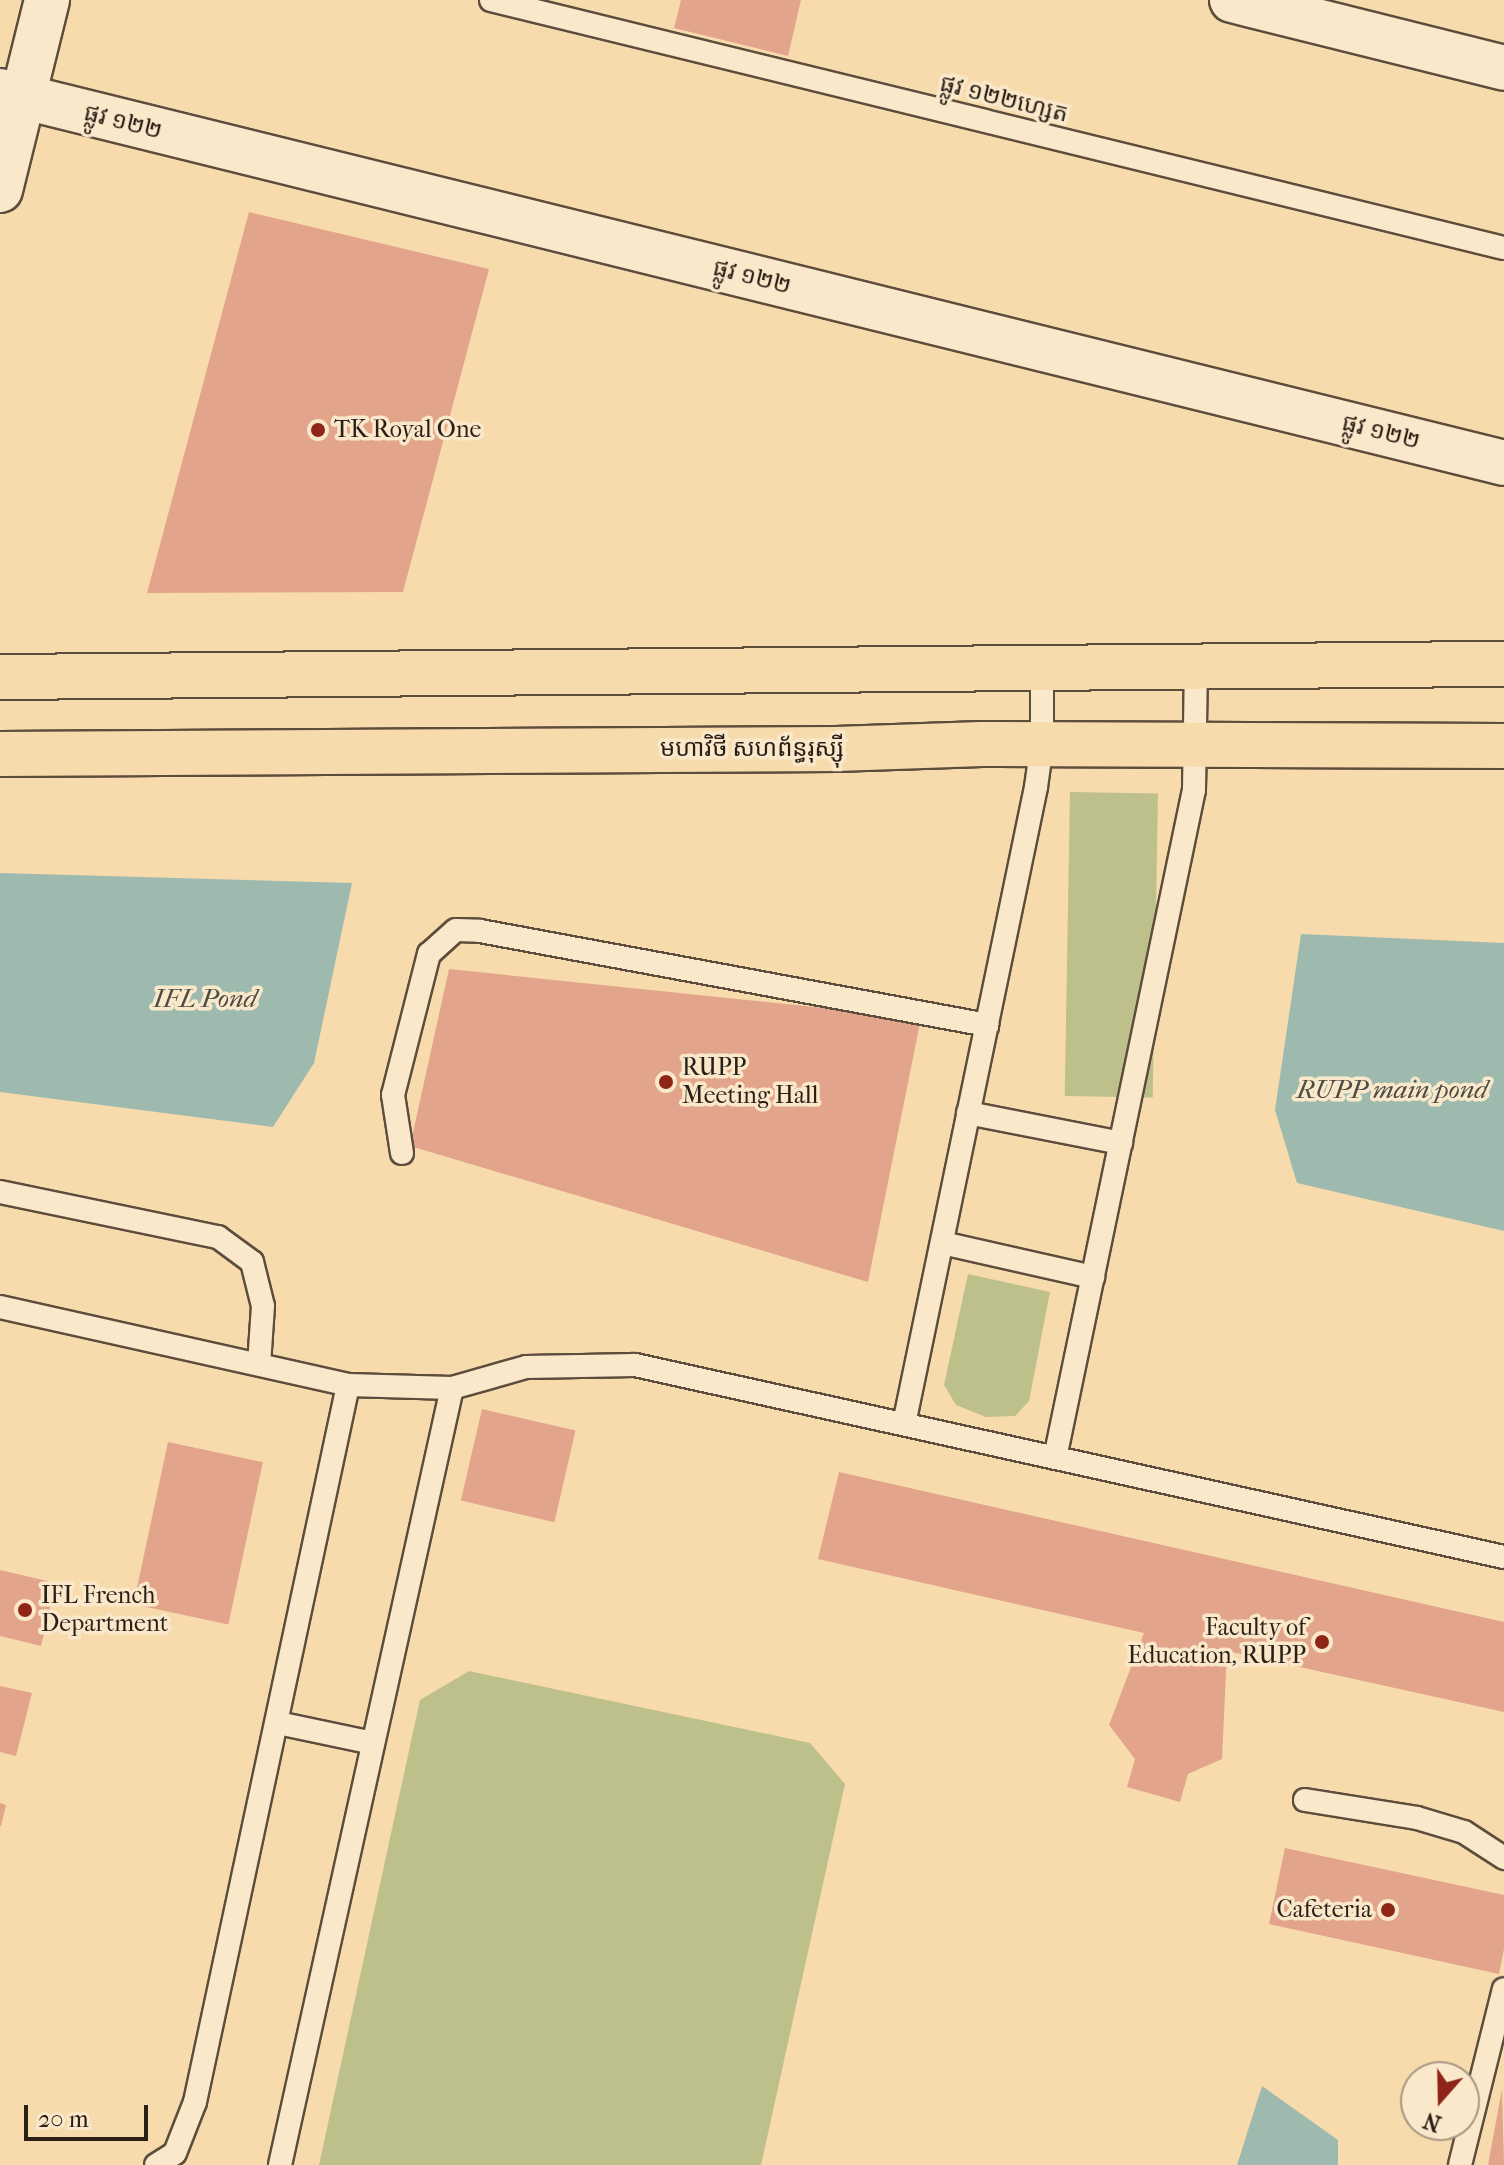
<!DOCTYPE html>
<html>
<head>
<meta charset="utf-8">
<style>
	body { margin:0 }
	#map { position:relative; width:1504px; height:2165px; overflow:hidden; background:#f7dbad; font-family:"IM FELL French Canon","Noto Sans Khmer",serif }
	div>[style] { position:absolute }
	.green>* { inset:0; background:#bdc08a; transform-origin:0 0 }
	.water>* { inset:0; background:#9ebaaf }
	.building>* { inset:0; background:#e2a58b; transform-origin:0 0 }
	.roads { filter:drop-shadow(2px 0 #5d4d3c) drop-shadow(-2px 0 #5d4d3c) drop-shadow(0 2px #5d4d3c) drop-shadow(0 -2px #5d4d3c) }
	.lane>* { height:22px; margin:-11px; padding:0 11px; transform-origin:11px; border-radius:11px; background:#fae8ca }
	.street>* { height:44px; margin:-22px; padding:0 22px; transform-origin:22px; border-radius:22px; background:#fae8ca }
	.secondary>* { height:44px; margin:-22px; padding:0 22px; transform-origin:22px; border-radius:22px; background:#fae8ca }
	.highway>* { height:44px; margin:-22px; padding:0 22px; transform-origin:22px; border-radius:22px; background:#f7dbad }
	.dots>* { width:22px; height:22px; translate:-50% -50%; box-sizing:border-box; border:4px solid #fae8ca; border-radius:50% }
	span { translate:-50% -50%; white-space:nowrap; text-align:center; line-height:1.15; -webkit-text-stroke:7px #fae8ca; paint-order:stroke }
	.street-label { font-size:24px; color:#2a1e17 }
	.poi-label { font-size:24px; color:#2a1e17 }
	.left { translate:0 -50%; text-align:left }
	.right { translate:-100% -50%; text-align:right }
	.water-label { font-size:26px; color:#4d4d45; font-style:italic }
	.north { position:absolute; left:1400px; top:2061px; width:80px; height:80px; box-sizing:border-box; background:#fae8ca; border:2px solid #a79782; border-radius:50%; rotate:200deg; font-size:22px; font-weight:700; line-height:32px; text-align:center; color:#2a1e17 }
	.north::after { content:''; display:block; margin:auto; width:28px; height:36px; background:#8f2418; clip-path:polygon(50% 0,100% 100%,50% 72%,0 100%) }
	.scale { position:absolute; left:24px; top:2105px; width:124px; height:36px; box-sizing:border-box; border:4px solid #2a1e17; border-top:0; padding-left:10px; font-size:24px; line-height:28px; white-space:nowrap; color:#2a1e17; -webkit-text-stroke:6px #fae8ca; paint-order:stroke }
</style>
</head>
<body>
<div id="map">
	<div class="green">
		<i style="left:1070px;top:792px;width:88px;height:304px;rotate:1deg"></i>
		<i style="clip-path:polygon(968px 1274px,1050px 1292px,1029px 1401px,1015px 1416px,986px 1417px,956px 1405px,944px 1385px)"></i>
		<i style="clip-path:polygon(469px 1671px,810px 1743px,845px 1784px,761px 2165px,319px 2165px,420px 1700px)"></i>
	</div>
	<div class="water">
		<i style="clip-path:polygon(0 873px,352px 883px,314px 1063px,273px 1127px,0 1092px)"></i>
		<i style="clip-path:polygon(1301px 934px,1504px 943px,1504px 1231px,1297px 1183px,1275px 1110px)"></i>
		<i style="clip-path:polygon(1262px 2086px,1338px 2140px,1338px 2165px,1237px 2165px)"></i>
	</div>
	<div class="building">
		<i style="clip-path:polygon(681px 0,801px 0,788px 56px,674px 28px)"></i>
		<i style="clip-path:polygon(249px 212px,489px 269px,403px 592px,147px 593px)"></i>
		<i style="clip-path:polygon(449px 969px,921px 1018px,868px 1282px,410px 1146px)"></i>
		<i style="left:482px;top:1409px;width:96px;height:94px;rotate:13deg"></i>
		<i style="left:168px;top:1442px;width:97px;height:166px;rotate:12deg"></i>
		<i style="clip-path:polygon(839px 1472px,1504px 1622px,1504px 1712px,1227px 1651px,1222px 1759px,1188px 1774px,1180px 1802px,1127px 1787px,1135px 1759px,1109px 1725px,1144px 1633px,818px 1559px)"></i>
		<i style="clip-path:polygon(0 1570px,56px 1583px,41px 1646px,0 1636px)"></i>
		<i style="clip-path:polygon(0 1686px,32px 1693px,16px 1756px,0 1752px)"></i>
		<i style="clip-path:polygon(0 1803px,6px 1805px,1px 1826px,0 1826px)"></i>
		<i style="clip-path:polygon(1285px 1848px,1504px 1895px,1504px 1949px,1499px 1974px,1269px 1924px)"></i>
		<i style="clip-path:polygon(1502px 2089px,1504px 2165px,1488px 2165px)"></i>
	</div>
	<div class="roads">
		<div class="lane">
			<i style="left:491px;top:0;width:1043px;rotate:13.76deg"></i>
			<i style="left:968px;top:1113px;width:156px;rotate:11.1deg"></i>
			<i style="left:402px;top:1153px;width:59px;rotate:-98.8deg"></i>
			<i style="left:393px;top:1095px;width:146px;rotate:-75.7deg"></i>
			<i style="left:429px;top:954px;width:36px;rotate:-42deg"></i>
			<i style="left:456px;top:930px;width:24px;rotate:2deg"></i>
			<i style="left:480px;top:931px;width:516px;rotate:10.5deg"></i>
			<i style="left:0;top:1192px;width:223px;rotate:11.7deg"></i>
			<i style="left:218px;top:1237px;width:42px;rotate:36.3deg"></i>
			<i style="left:252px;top:1262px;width:45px;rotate:76deg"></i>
			<i style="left:263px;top:1306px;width:58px;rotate:93.9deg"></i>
			<i style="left:942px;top:1243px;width:155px;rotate:12.7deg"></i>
			<i style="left:0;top:1307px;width:357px;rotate:12.6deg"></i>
			<i style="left:348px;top:1385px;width:104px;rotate:1.7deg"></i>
			<i style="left:452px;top:1388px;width:77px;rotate:-15.8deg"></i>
			<i style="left:526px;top:1367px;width:109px;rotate:-1.1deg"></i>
			<i style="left:635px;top:1365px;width:890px;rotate:12.46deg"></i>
			<i style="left:904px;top:1424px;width:651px;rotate:-78.29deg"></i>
			<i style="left:1036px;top:787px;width:43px;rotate:-82.1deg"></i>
			<i style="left:1042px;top:744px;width:76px;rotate:-90deg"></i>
			<i style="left:1055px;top:1458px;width:682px;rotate:-78.25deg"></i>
			<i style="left:1194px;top:790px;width:125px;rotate:-89.1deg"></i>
			<i style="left:278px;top:1723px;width:97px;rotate:11.9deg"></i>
			<i style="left:1305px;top:1800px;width:113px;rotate:9.1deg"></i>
			<i style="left:1417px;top:1818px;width:49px;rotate:16.6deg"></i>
			<i style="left:1464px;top:1832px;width:48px;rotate:33deg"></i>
			<i style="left:156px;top:2165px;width:22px;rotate:-32deg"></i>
			<i style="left:175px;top:2153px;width:55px;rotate:-68.6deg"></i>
			<i style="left:195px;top:2102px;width:733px;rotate:-77.95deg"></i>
			<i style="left:280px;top:2165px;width:796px;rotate:-77.52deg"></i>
			<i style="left:1460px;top:2165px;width:181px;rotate:-76deg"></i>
		</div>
		<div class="street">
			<i style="left:0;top:91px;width:1549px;rotate:13.89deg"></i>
		</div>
		<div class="secondary">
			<i style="left:1232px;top:0;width:280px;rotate:14deg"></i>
			<i style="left:0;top:190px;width:196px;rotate:-76.1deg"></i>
		</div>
		<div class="highway">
			<i style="left:0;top:677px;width:1504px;rotate:-0.5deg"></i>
			<i style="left:0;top:754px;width:836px;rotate:-0.34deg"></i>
			<i style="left:836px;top:749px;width:146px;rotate:-2deg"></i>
			<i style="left:982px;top:744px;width:522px;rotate:0.22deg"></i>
		</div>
	</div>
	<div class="dots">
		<i style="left:318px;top:430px;background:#8f2418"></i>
		<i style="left:666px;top:1082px;background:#8f2418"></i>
		<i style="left:25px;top:1610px;background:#8f2418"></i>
		<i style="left:1322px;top:1642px;background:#8f2418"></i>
		<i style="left:1388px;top:1910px;background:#8f2418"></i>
	</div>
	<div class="street-label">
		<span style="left:1004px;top:99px;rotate:14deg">ផ្លូវ ១២២ហ្សេត</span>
		<span style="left:123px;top:122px;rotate:14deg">ផ្លូវ ១២២</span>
		<span style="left:752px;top:277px;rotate:14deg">ផ្លូវ ១២២</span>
		<span style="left:1381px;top:432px;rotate:14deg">ផ្លូវ ១២២</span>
		<span style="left:752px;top:749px">មហាវិថី សហព័ន្ធរុស្ស៊ី</span>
	</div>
	<div class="poi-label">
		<span class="left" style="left:334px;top:430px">TK Royal One</span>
		<span class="left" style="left:682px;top:1082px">RUPP<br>Meeting Hall</span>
		<span class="left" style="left:41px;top:1610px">IFL French<br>Department</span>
		<span class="right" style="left:1306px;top:1642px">Faculty of<br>Education, RUPP</span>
		<span class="right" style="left:1372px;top:1910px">Cafeteria</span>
	</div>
	<div class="water-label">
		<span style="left:205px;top:999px">IFL Pond</span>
		<span style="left:1392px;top:1090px">RUPP main pond</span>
	</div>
	<div class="north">N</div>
	<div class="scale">20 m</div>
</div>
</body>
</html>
